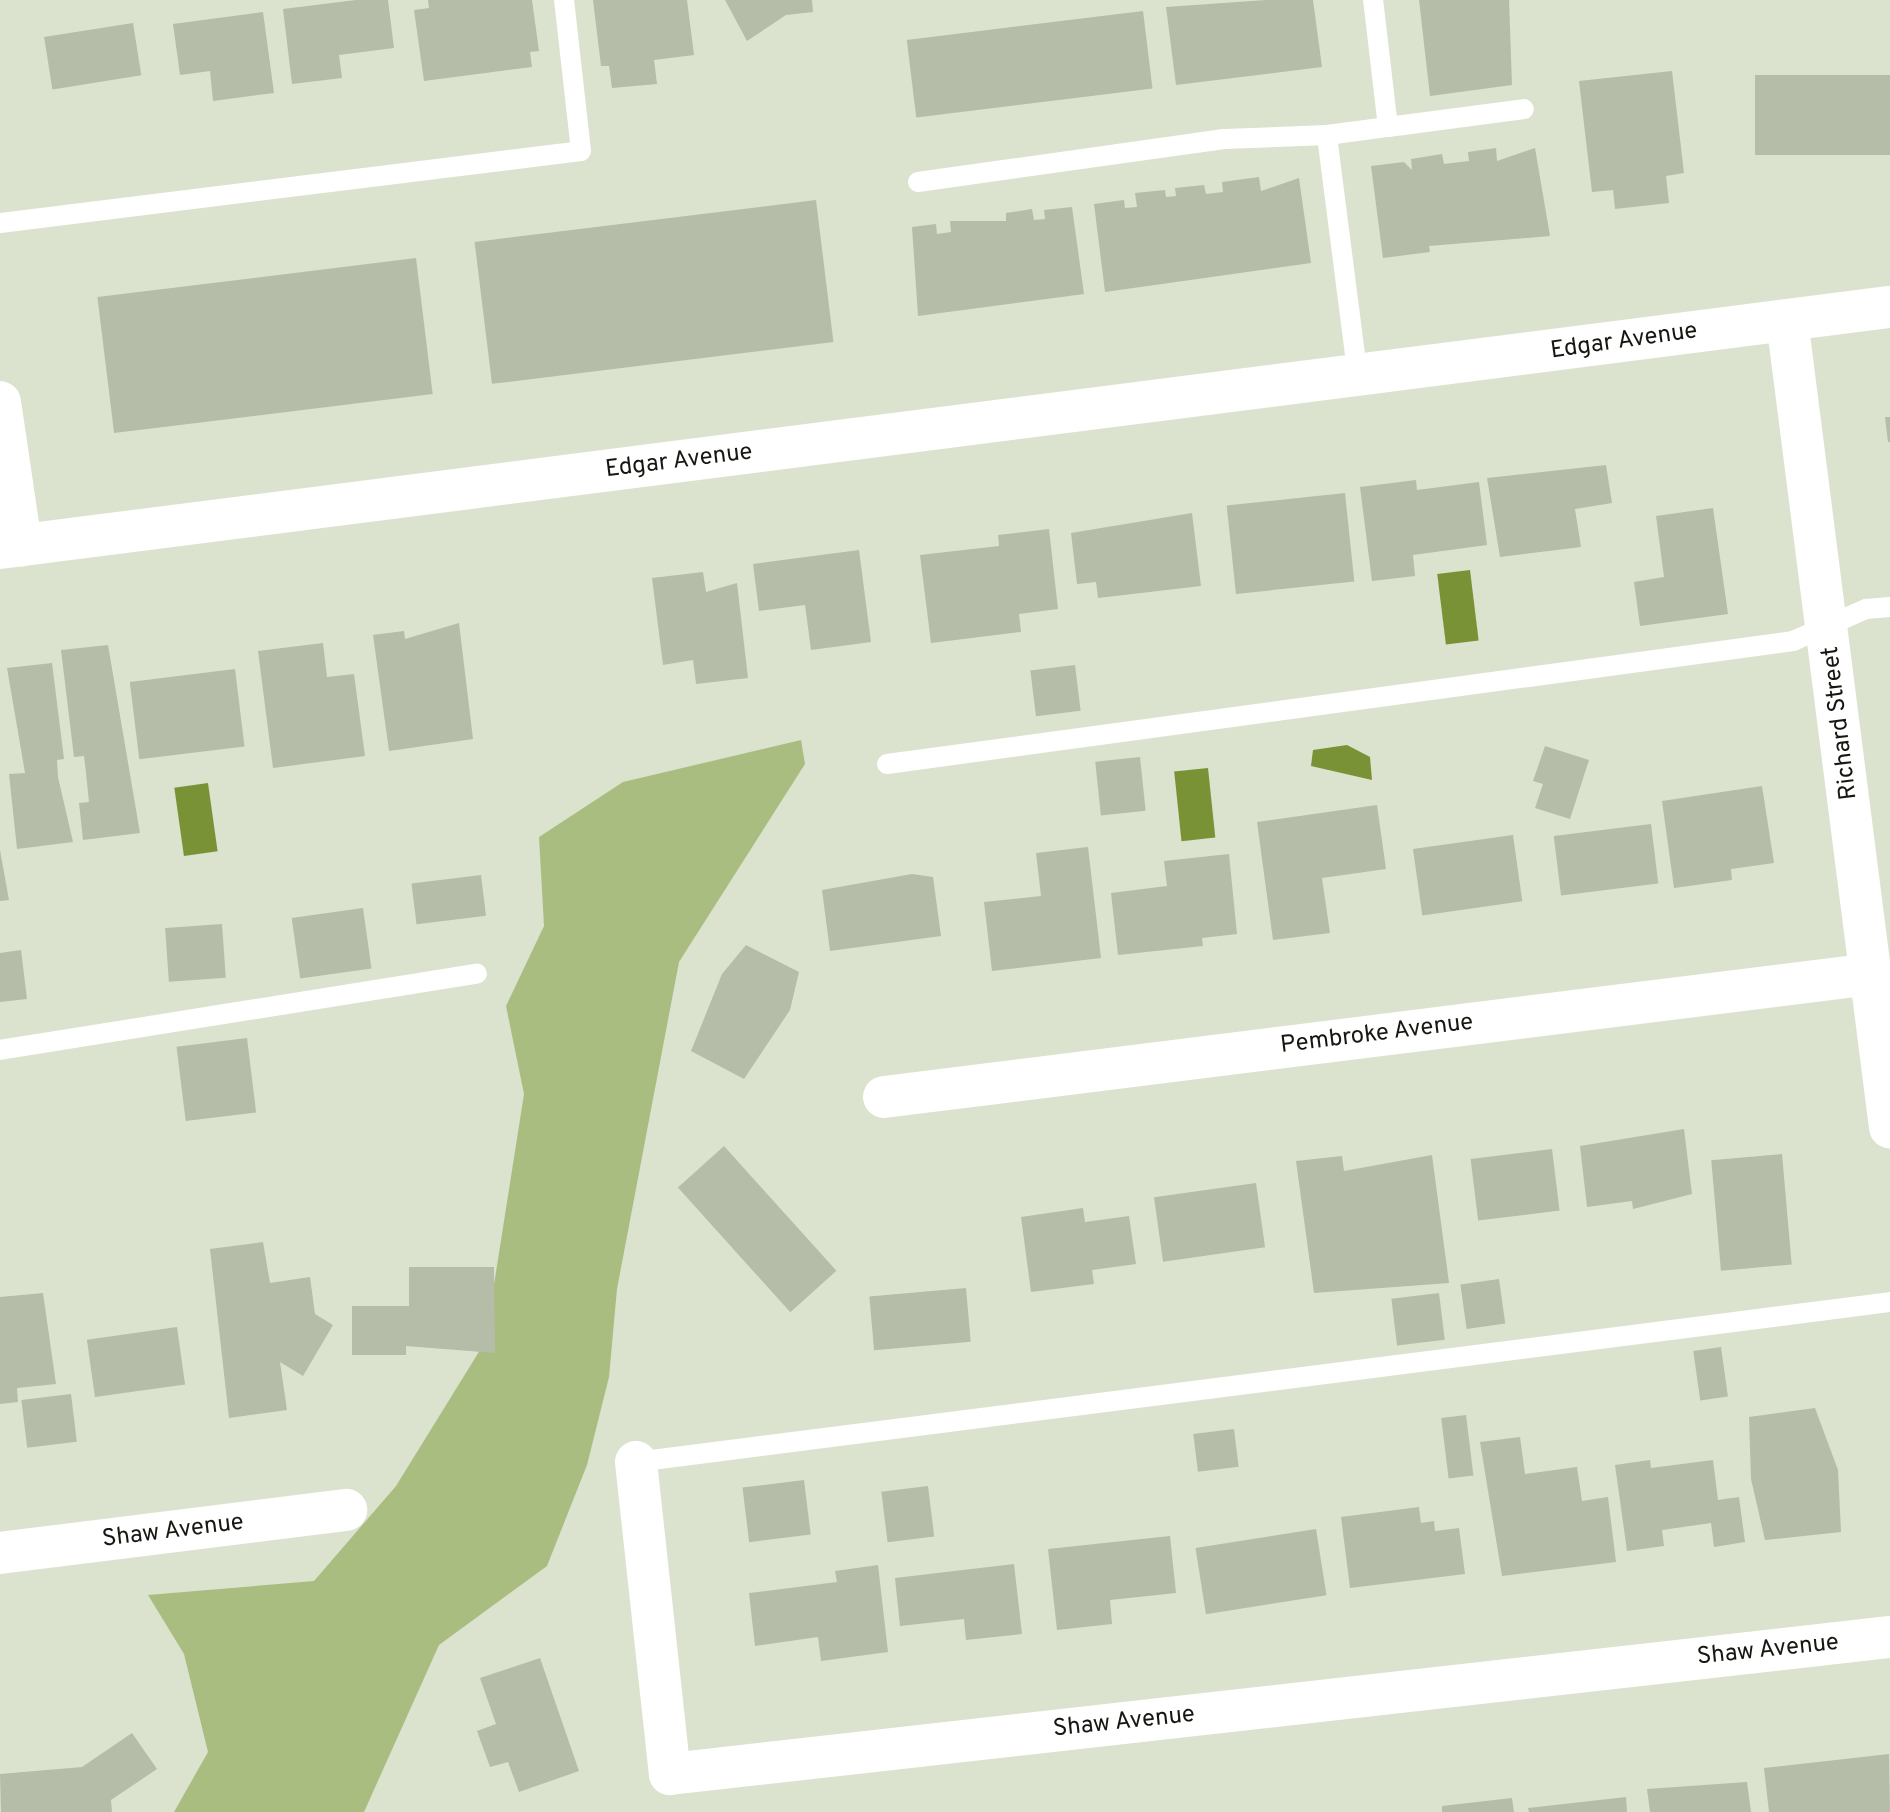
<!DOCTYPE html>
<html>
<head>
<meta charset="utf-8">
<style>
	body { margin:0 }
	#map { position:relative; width:1890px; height:1812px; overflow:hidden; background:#dbe2cd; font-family:Overpass,sans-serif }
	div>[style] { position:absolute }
	.green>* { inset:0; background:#aabd81 }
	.water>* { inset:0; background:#7a9236; transform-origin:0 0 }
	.building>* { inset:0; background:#b5bca8; transform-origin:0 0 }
	.service>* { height:20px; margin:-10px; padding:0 10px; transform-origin:10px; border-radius:10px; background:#fff }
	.minor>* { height:42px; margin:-21px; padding:0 21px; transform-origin:21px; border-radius:21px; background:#fff }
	span { translate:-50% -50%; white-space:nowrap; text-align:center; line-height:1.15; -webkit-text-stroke:6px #fff; paint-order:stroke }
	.street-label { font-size:24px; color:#151710 }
</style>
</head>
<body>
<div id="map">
	<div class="green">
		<i style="clip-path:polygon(801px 740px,805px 764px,679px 962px,617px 1289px,609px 1377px,587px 1465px,547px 1566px,439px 1645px,364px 1812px,174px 1812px,208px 1752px,184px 1654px,148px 1595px,314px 1581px,396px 1486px,485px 1342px,524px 1094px,506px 1006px,544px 926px,539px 837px,623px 782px)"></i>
	</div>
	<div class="water">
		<i style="left:1470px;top:570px;width:71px;height:33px;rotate:83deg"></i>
		<i style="clip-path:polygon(1347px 745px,1370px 757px,1372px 780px,1311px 766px,1313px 750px)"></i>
		<i style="left:1208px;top:768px;width:70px;height:34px;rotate:84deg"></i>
		<i style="left:208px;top:783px;width:69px;height:34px;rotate:82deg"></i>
	</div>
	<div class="building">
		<i style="clip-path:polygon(356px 0,388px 0,394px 48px,339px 55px,342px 78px,292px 84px,283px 9px)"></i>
		<i style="clip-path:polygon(428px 0,532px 0,539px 51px,530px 52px,532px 67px,424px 81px,414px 10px,429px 8px)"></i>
		<i style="clip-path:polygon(593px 0,687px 0,694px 55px,654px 60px,657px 84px,612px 88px,609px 66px,601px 66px)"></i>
		<i style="clip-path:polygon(725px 0,812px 0,813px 12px,786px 15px,747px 41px)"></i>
		<i style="clip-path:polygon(1266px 0,1313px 0,1322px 67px,1176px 85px,1166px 7px)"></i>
		<i style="clip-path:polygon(1419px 0,1509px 0,1512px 85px,1430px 96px)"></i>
		<i style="left:1143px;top:11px;width:78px;height:238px;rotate:83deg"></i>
		<i style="clip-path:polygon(263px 12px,274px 93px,213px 101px,210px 71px,180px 75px,173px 24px)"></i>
		<i style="left:133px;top:23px;width:53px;height:90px;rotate:81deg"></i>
		<i style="clip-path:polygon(1672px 71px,1684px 173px,1666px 176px,1669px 203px,1615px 209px,1613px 190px,1592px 192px,1579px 81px)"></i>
		<i style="left:1890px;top:75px;width:80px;height:135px;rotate:90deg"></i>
		<i style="clip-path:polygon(1496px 148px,1497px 161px,1535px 148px,1550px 236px,1429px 246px,1430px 252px,1383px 258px,1371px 166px,1404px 162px,1412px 170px,1411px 159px,1442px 154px,1444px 164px,1469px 161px,1468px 152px)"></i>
		<i style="clip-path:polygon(1259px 177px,1261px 191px,1299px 178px,1311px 263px,1105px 292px,1094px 204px,1124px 200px,1125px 208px,1137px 207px,1135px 193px,1165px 190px,1166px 197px,1176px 196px,1175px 188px,1204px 185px,1206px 194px,1223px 192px,1222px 182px)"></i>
		<i style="left:816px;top:200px;width:143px;height:344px;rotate:83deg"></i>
		<i style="clip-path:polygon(1072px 207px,1084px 294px,918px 316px,912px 227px,936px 224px,937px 234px,951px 232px,950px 221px,1006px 221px,1006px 213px,1032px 209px,1034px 220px,1045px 219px,1044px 210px)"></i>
		<i style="left:416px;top:258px;width:137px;height:321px;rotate:83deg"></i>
		<i style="clip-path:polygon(1885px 417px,1890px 417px,1890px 442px,1888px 442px)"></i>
		<i style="clip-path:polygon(1606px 465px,1612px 503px,1575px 509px,1581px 547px,1500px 557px,1487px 478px)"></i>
		<i style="clip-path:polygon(1416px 480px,1417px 490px,1479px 482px,1487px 545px,1413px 555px,1415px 576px,1372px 581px,1360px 487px)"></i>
		<i style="left:1345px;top:493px;width:89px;height:119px;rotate:84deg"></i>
		<i style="clip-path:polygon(1713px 508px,1728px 614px,1640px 626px,1634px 582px,1664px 577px,1656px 516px)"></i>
		<i style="clip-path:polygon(1192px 513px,1201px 586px,1098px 598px,1096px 582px,1077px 584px,1071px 533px)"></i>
		<i style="clip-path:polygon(1049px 529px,1058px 609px,1019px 614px,1021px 632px,931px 643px,920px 555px,999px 546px,998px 535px)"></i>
		<i style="clip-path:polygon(859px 550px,871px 642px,811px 650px,805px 605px,759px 611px,753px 564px)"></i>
		<i style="clip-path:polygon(703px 572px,706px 592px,737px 583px,748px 678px,696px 684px,693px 660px,663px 665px,652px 578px)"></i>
		<i style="clip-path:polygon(459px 623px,473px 739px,389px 751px,373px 635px,404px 631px,405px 639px)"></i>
		<i style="clip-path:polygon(323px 643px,327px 677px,354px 674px,365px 756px,273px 768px,258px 651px)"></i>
		<i style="clip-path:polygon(108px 645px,140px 833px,83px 840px,79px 803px,89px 802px,86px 773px,84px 756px,74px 757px,61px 650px)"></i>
		<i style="clip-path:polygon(52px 663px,64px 759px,57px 760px,58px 777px,73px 842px,17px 849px,9px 774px,25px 773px,7px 668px)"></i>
		<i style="left:1075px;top:665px;width:46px;height:45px;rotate:83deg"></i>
		<i style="left:235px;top:669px;width:78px;height:106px;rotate:83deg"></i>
		<i style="clip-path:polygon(1545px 746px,1589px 760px,1570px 819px,1535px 808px,1543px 784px,1533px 781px)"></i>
		<i style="left:1140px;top:757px;width:54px;height:45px;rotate:84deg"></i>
		<i style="clip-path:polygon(1762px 786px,1774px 863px,1731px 869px,1732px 880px,1674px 888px,1662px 801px)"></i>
		<i style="clip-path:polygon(1377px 805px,1386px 869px,1322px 878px,1330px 933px,1273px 940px,1257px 822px)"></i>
		<i style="left:1651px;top:824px;width:60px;height:98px;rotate:83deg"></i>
		<i style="left:1513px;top:835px;width:67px;height:101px;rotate:82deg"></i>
		<i style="clip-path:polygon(1088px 847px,1101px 958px,992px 971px,984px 902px,1041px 896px,1036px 853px)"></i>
		<i style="clip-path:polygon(0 850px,9px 900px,0 901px)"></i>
		<i style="clip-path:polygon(1229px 854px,1237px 934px,1202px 938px,1203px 946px,1118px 955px,1111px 893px,1167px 886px,1164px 861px)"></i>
		<i style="clip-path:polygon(912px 874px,933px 877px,941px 936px,830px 951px,822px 890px)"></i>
		<i style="left:481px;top:875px;width:41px;height:70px;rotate:83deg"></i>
		<i style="left:363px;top:908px;width:61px;height:72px;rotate:82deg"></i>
		<i style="left:222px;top:924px;width:54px;height:57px;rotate:86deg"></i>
		<i style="clip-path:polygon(746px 945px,799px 972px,790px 1010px,744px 1079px,691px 1051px,722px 974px)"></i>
		<i style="clip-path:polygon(21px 950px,27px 999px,0 1002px,0 953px)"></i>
		<i style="left:247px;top:1038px;width:75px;height:71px;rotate:83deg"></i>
		<i style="clip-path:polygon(1684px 1129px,1692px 1194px,1633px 1209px,1632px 1201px,1587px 1207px,1580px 1146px)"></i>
		<i style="left:724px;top:1146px;width:168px;height:62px;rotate:48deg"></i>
		<i style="left:1552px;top:1149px;width:62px;height:82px;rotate:83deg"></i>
		<i style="left:1782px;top:1154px;width:111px;height:71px;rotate:85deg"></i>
		<i style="clip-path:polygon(1432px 1155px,1449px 1283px,1314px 1293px,1296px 1161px,1342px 1156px,1344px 1171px)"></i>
		<i style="left:1256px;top:1183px;width:65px;height:103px;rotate:82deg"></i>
		<i style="clip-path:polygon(1083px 1208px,1085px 1222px,1129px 1216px,1136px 1264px,1092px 1270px,1094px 1284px,1031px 1292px,1021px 1217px)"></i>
		<i style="clip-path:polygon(263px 1242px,270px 1283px,310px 1277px,315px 1314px,333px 1325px,303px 1376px,280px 1362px,287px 1410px,229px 1418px,210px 1249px)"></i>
		<i style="clip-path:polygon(409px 1267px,494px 1267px,495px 1353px,406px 1346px,406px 1355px,352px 1355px,352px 1306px,409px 1306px)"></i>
		<i style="left:1499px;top:1279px;width:45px;height:39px;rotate:82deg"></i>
		<i style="left:966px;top:1288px;width:54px;height:97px;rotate:85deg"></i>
		<i style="clip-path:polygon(43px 1293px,56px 1384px,17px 1388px,18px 1402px,0 1404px,0 1297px)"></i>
		<i style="left:1439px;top:1293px;width:47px;height:48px;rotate:83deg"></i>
		<i style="left:177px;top:1327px;width:58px;height:91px;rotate:82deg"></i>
		<i style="left:1721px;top:1347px;width:50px;height:28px;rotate:82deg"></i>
		<i style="left:71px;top:1394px;width:48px;height:50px;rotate:83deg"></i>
		<i style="clip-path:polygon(1815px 1408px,1838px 1470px,1841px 1532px,1765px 1540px,1751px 1479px,1749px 1417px)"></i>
		<i style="left:1466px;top:1415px;width:61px;height:25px;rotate:83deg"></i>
		<i style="left:1234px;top:1429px;width:38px;height:41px;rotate:83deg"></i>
		<i style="clip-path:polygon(1520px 1437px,1525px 1474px,1577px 1467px,1582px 1501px,1608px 1497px,1616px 1562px,1502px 1576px,1480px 1442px)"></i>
		<i style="clip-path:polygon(1650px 1460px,1651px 1468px,1713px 1460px,1718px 1500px,1739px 1497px,1745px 1542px,1714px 1547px,1711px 1523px,1662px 1530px,1664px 1546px,1627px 1551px,1615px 1465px)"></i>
		<i style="left:804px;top:1480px;width:55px;height:62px;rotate:83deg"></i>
		<i style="left:928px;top:1486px;width:51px;height:47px;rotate:83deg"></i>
		<i style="clip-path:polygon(1419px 1507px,1421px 1523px,1434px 1521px,1435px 1531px,1459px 1528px,1465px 1574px,1350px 1588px,1341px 1517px)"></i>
		<i style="left:1316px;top:1529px;width:67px;height:122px;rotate:81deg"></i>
		<i style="clip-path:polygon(1170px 1536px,1176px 1593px,1110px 1600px,1112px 1624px,1057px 1630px,1048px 1549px)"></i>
		<i style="clip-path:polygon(1014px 1564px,1022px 1634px,966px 1640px,964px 1619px,900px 1626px,895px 1578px)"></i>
		<i style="clip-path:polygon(878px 1565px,888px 1652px,821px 1661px,818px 1637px,755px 1646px,749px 1593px,837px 1582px,835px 1571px)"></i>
		<i style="clip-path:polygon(540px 1658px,579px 1771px,519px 1792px,508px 1762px,490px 1767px,477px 1731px,496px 1724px,480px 1678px)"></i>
		<i style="clip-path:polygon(132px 1733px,157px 1769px,111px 1800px,112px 1812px,1px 1812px,0 1774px,82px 1767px)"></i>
		<i style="clip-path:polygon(1889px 1754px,1890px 1812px,1769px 1812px,1764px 1768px)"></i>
		<i style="clip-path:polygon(1747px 1782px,1751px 1812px,1650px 1812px,1647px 1789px)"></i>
		<i style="clip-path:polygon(1626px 1797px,1627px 1812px,1529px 1812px,1528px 1808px)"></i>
		<i style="clip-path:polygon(1512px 1798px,1514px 1812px,1442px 1812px,1442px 1806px)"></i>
	</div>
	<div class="service">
		<i style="left:1388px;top:127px;width:137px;rotate:-7.5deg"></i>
		<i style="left:918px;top:182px;width:309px;rotate:-8deg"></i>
		<i style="left:1224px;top:139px;width:103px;rotate:-2.2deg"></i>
		<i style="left:0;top:223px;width:585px;rotate:-7.06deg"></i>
		<i style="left:581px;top:151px;width:152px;rotate:-96.4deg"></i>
		<i style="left:1358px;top:378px;width:245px;rotate:-97.3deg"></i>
		<i style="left:1327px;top:135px;width:62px;rotate:-7.5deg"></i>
		<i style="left:1388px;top:127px;width:128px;rotate:-96.7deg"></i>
		<i style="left:887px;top:764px;width:914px;rotate:-7.73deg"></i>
		<i style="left:1793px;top:641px;width:80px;rotate:-23.7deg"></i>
		<i style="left:1866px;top:609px;width:24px;rotate:-5deg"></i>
		<i style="left:0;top:1050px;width:483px;rotate:-9.1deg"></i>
		<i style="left:636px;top:1462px;width:1264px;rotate:-7.27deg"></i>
	</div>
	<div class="minor">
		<i style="left:1787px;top:320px;width:814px;rotate:82.73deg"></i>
		<i style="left:0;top:402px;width:145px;rotate:81.6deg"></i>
		<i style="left:0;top:548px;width:1905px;rotate:-7.27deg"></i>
		<i style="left:884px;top:1097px;width:995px;rotate:-7.1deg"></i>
		<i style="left:636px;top:1462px;width:314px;rotate:83.8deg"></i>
		<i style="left:670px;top:1774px;width:1228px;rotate:-6.41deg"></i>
		<i style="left:0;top:1553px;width:349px;rotate:-7.1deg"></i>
	</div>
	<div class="street-label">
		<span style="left:1624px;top:342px;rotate:-8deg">Edgar Avenue</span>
		<span style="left:679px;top:462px;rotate:-7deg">Edgar Avenue</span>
		<span style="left:1841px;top:723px;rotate:-97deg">Richard Street</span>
		<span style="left:1377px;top:1035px;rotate:-7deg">Pembroke Avenue</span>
		<span style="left:173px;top:1532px;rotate:-7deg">Shaw Avenue</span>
		<span style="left:1768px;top:1651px;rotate:-6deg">Shaw Avenue</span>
		<span style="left:1124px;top:1723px;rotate:-6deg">Shaw Avenue</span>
	</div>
</div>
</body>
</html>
